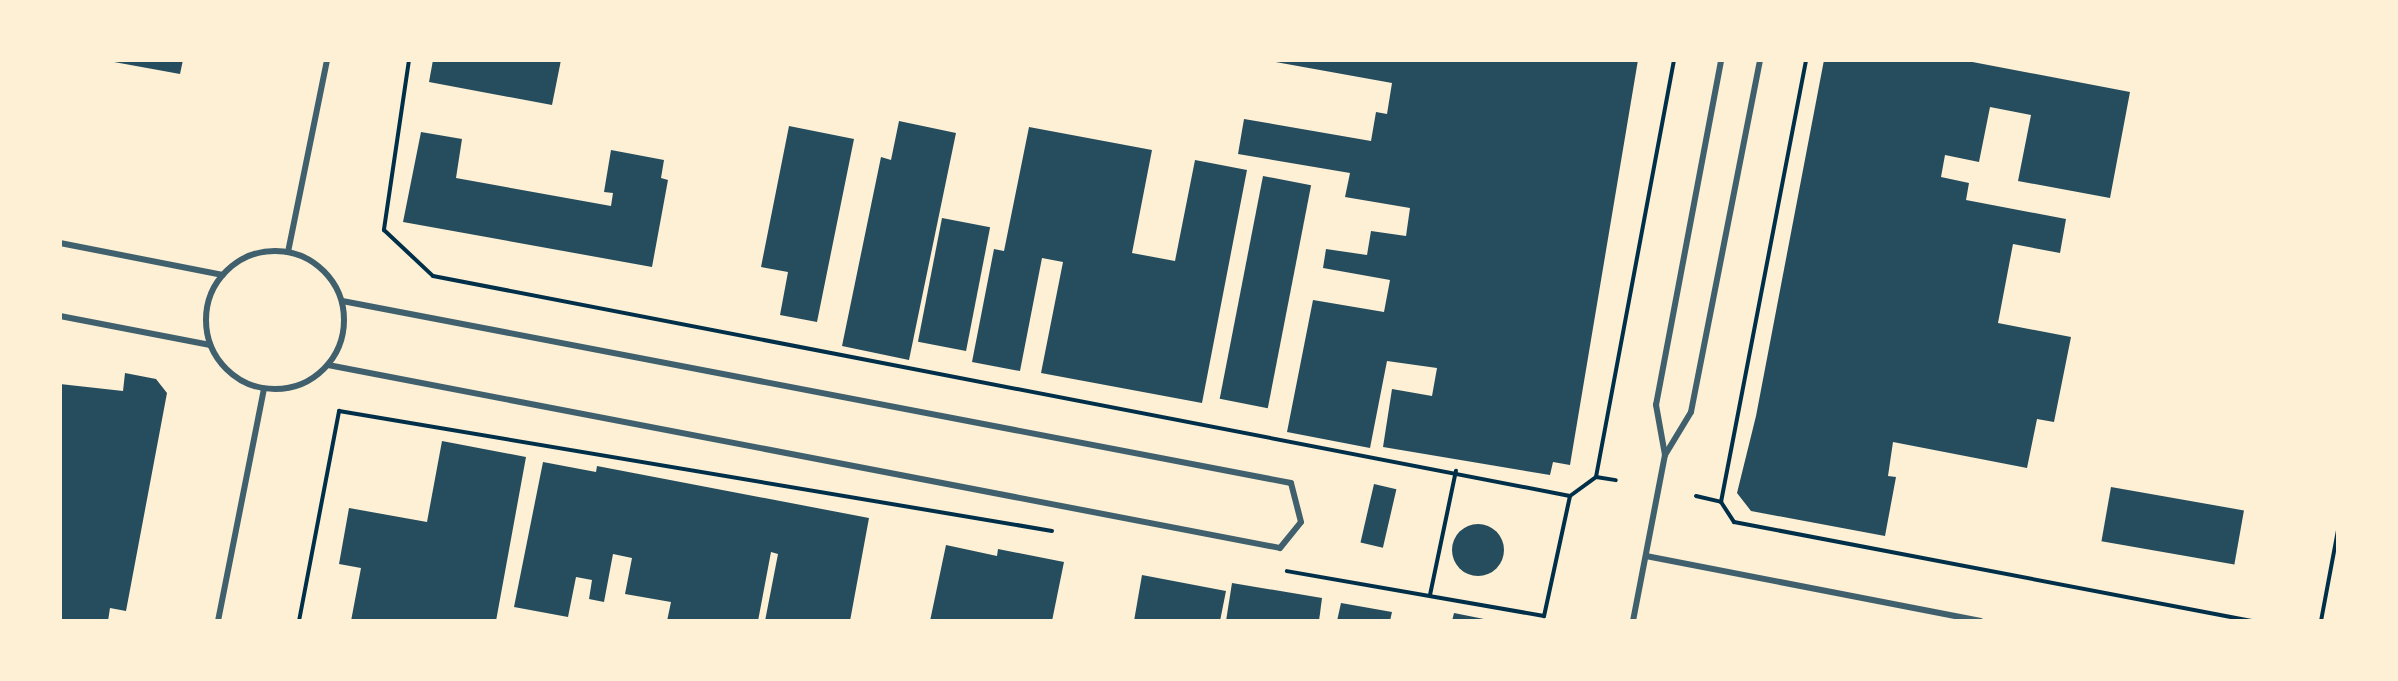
<!DOCTYPE html>
<html>
<head>
<meta charset="utf-8">
<style>
	body { margin:0 }
	#map { position:relative; width:2398px; height:681px; overflow:hidden; background:#fdf0d5; font-family:Quicksand,sans-serif }
	div>[style] { position:absolute }
	.building>* { inset:0; background:#264d5e; transform-origin:0 0 }
	.round { border-radius:50% }
	.path>* { height:4px; margin:-2px; padding:0 2px; transform-origin:2px; border-radius:2px; background:#003049 }
	.minor>* { height:6px; margin:-3px; padding:0 3px; transform-origin:3px; border-radius:3px; background:#3f606c }
	.minor>.ring { margin:-3px; padding:0; box-sizing:content-box; background:none; border:6px solid #3f606c; border-radius:50% }
	span { translate:-50% -50%; white-space:nowrap; text-align:center; line-height:1.15; -webkit-text-stroke:4.5px #fdf0d5; paint-order:stroke }
	.frame { position:absolute; inset:0; border:62px solid #fdf0d5; pointer-events:none }
</style>
</head>
<body>
<div id="map">
	<div class="building">
		<i style="clip-path:polygon(103px 60px,183px 60px,180px 74px)"></i>
		<i style="clip-path:polygon(433px 60px,561px 60px,552px 105px,429px 82px)"></i>
		<i style="clip-path:polygon(1265px 60px,1638px 60px,1570px 465px,1553px 462px,1550px 475px,1383px 447px,1392px 389px,1432px 396px,1437px 368px,1387px 361px,1370px 448px,1287px 432px,1313px 300px,1384px 312px,1390px 280px,1323px 268px,1326px 249px,1367px 255px,1371px 231px,1406px 236px,1410px 208px,1345px 197px,1350px 173px,1238px 154px,1244px 119px,1371px 141px,1376px 112px,1387px 114px,1392px 83px)"></i>
		<i style="clip-path:polygon(1824px 60px,1962px 60px,2130px 92px,2110px 198px,2018px 181px,2031px 115px,1990px 107px,1979px 162px,1945px 155px,1941px 177px,1969px 183px,1966px 200px,2066px 219px,2060px 253px,2013px 244px,1998px 323px,2071px 337px,2054px 422px,2037px 419px,2027px 468px,1893px 442px,1888px 476px,1896px 477px,1885px 536px,1751px 511px,1737px 493px,1756px 416px)"></i>
		<i style="clip-path:polygon(899px 121px,956px 133px,909px 360px,842px 346px,881px 157px,891px 160px)"></i>
		<i style="clip-path:polygon(789px 126px,854px 139px,817px 322px,780px 315px,788px 272px,761px 267px)"></i>
		<i style="clip-path:polygon(1029px 127px,1152px 150px,1132px 253px,1175px 261px,1195px 160px,1247px 170px,1202px 403px,1041px 373px,1063px 262px,1042px 258px,1020px 371px,972px 362px,994px 249px,1004px 251px)"></i>
		<i style="clip-path:polygon(421px 132px,462px 139px,456px 178px,611px 206px,613px 193px,604px 192px,611px 150px,664px 160px,661px 178px,668px 180px,652px 267px,403px 222px)"></i>
		<i style="left:1263px;top:176px;width:49px;height:227px;rotate:11deg"></i>
		<i style="left:942px;top:218px;width:49px;height:126px;rotate:11deg"></i>
		<i style="clip-path:polygon(125px 373px,156px 379px,167px 393px,126px 611px,110px 608px,108px 621px,60px 621px,60px 384px,123px 391px)"></i>
		<i style="clip-path:polygon(442px 441px,526px 457px,496px 621px,351px 621px,361px 568px,339px 564px,349px 508px,427px 522px)"></i>
		<i style="clip-path:polygon(543px 462px,596px 472px,597px 466px,869px 518px,850px 621px,765px 621px,778px 554px,771px 552px,758px 621px,667px 621px,671px 602px,625px 594px,632px 558px,613px 554px,604px 602px,589px 599px,592px 580px,576px 577px,568px 617px,514px 607px)"></i>
		<i style="left:1374px;top:484px;width:23px;height:60px;rotate:13deg"></i>
		<i style="left:2111px;top:487px;width:135px;height:55px;rotate:10deg"></i>
		<i class="round" style="left:1452px;top:524px;width:52px;height:52px"></i>
		<i style="clip-path:polygon(946px 545px,997px 556px,998px 549px,1064px 562px,1052px 621px,930px 621px)"></i>
		<i style="clip-path:polygon(1142px 575px,1226px 591px,1220px 621px,1134px 621px)"></i>
		<i style="clip-path:polygon(1232px 583px,1322px 598px,1319px 621px,1226px 621px)"></i>
		<i style="clip-path:polygon(1341px 603px,1392px 612px,1390px 621px,1337px 621px)"></i>
		<i style="clip-path:polygon(1454px 613px,1489px 620px,1489px 621px,1452px 621px)"></i>
	</div>
	<div class="path">
		<i style="left:409px;top:60px;width:172px;rotate:98.4deg"></i>
		<i style="left:384px;top:230px;width:67px;rotate:43.2deg"></i>
		<i style="left:433px;top:276px;width:1158px;rotate:10.95deg"></i>
		<i style="left:1570px;top:496px;width:123px;rotate:102.2deg"></i>
		<i style="left:1544px;top:616px;width:261px;rotate:-170.1deg"></i>
		<i style="left:1596px;top:477px;width:424px;rotate:-79.4deg"></i>
		<i style="left:1570px;top:496px;width:32px;rotate:-36deg"></i>
		<i style="left:1596px;top:477px;width:20px;rotate:9deg"></i>
		<i style="left:1696px;top:496px;width:26px;rotate:13deg"></i>
		<i style="left:1721px;top:502px;width:450px;rotate:-79.1deg"></i>
		<i style="left:1721px;top:502px;width:24px;rotate:57deg"></i>
		<i style="left:1734px;top:522px;width:527px;rotate:10.82deg"></i>
		<i style="left:1430px;top:595px;width:127px;rotate:-78.2deg"></i>
		<i style="left:299px;top:621px;width:214px;rotate:-79.2deg"></i>
		<i style="left:339px;top:411px;width:723px;rotate:9.55deg"></i>
		<i style="left:2321px;top:621px;width:93px;rotate:-79.4deg"></i>
	</div>
	<div class="minor">
		<i style="left:60px;top:243px;width:166px;rotate:11.1deg"></i>
		<i class="ring" style="left:206px;top:251px;width:132px;height:132px"></i>
		<i style="left:288px;top:252px;width:196px;rotate:-78.5deg"></i>
		<i style="left:60px;top:316px;width:153px;rotate:10.9deg"></i>
		<i style="left:328px;top:365px;width:969px;rotate:10.88deg"></i>
		<i style="left:1280px;top:548px;width:33px;rotate:-51deg"></i>
		<i style="left:1301px;top:522px;width:40px;rotate:-104.4deg"></i>
		<i style="left:1291px;top:483px;width:966px;rotate:-169.14deg"></i>
		<i style="left:1665px;top:455px;width:50px;rotate:-58.8deg"></i>
		<i style="left:1691px;top:412px;width:359px;rotate:-78.9deg"></i>
		<i style="left:1646px;top:556px;width:341px;rotate:11deg"></i>
		<i style="left:218px;top:621px;width:237px;rotate:-78.8deg"></i>
		<i style="left:1633px;top:621px;width:169px;rotate:-79.1deg"></i>
		<i style="left:1665px;top:455px;width:51px;rotate:-100.2deg"></i>
		<i style="left:1656px;top:405px;width:351px;rotate:-79.3deg"></i>
	</div>
	<div class="frame"></div>
</div>
</body>
</html>
